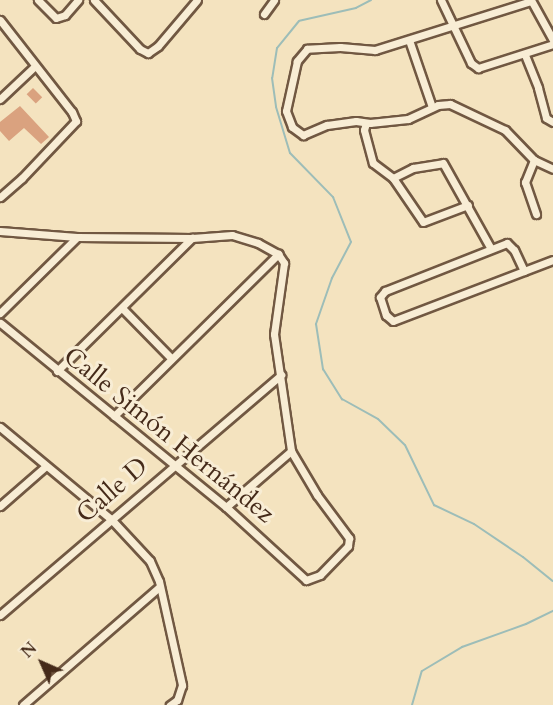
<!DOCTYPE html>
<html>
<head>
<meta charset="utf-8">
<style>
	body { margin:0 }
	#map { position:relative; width:553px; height:705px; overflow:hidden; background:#f4e3bf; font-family:Cardo,serif }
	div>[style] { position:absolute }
	.stream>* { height:2px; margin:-1px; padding:0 1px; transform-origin:1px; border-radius:1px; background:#9dbdb8 }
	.building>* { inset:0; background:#daa27f; transform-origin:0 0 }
	.roads { filter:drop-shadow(2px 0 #715842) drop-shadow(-2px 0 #715842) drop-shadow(0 2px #715842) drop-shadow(0 -2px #715842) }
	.street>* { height:7px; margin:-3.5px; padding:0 3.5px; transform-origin:3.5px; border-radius:3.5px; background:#f8edd5 }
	span { translate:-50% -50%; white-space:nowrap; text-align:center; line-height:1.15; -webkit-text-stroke:6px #f8edd5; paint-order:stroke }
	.street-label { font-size:26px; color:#452a19 }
	.north { position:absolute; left:12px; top:633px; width:60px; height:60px; -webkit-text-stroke:4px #f8edd5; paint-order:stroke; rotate:315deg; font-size:16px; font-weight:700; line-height:24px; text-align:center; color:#452a19 }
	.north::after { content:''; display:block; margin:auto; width:21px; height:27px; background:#452a19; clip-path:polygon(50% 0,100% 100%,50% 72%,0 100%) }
</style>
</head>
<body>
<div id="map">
	<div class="stream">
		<i style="left:371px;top:0;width:17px;rotate:152deg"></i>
		<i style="left:356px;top:8px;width:58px;rotate:167.2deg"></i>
		<i style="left:299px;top:21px;width:35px;rotate:129deg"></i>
		<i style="left:277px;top:48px;width:30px;rotate:99deg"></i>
		<i style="left:272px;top:78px;width:29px;rotate:82deg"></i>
		<i style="left:276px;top:107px;width:48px;rotate:73.1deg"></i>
		<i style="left:290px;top:153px;width:62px;rotate:45.7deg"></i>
		<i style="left:333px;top:197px;width:48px;rotate:68.2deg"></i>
		<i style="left:351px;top:242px;width:41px;rotate:117.8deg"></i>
		<i style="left:332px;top:278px;width:49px;rotate:109.2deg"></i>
		<i style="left:316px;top:324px;width:46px;rotate:81.2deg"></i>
		<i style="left:323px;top:369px;width:36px;rotate:58deg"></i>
		<i style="left:342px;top:399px;width:41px;rotate:29.1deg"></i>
		<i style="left:378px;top:419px;width:37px;rotate:44deg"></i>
		<i style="left:405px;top:445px;width:67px;rotate:64.2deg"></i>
		<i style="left:434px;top:505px;width:44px;rotate:25.4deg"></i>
		<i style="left:474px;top:524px;width:59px;rotate:34deg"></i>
		<i style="left:523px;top:557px;width:38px;rotate:39deg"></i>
		<i style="left:412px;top:705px;width:35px;rotate:-74deg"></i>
		<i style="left:422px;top:671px;width:47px;rotate:-31deg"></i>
		<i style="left:462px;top:647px;width:68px;rotate:-19.8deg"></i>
		<i style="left:526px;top:624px;width:30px;rotate:-26deg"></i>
	</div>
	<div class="building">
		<i style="left:33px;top:88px;width:13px;height:9px;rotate:45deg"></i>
		<i style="clip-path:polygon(20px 106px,49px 137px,41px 144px,24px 128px,9px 141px,0 131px,0 122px)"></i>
	</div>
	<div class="roads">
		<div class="street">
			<i style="left:38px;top:0;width:25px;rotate:45deg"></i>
			<i style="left:56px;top:18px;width:9px;rotate:-18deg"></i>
			<i style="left:65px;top:15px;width:20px;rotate:-49deg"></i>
			<i style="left:94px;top:0;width:67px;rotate:46.8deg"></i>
			<i style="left:140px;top:49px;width:9px;rotate:27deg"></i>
			<i style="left:148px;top:53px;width:12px;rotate:-35deg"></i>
			<i style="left:158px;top:46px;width:60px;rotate:-49.7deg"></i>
			<i style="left:441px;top:0;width:70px;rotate:64.5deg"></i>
			<i style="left:471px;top:63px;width:9px;rotate:36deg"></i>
			<i style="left:478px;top:68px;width:79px;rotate:-17.7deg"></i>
			<i style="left:531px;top:0;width:46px;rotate:61.2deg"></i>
			<i style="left:531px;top:1px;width:164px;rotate:162.6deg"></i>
			<i style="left:375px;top:50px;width:35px;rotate:-175deg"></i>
			<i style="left:340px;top:47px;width:33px;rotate:177deg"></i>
			<i style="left:307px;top:49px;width:16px;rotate:130deg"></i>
			<i style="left:297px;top:61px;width:51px;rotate:102.4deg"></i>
			<i style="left:286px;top:111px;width:17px;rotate:69deg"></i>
			<i style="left:292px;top:127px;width:14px;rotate:36deg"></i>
			<i style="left:303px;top:135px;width:26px;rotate:-23deg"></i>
			<i style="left:327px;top:125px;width:29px;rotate:-8deg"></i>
			<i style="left:356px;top:121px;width:14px;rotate:8deg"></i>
			<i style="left:370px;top:123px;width:38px;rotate:-6deg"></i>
			<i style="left:408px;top:119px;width:33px;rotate:-25deg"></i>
			<i style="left:438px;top:105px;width:12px;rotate:-5deg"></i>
			<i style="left:450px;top:104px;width:61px;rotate:25.3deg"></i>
			<i style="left:505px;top:130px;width:42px;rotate:46deg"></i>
			<i style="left:534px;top:160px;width:21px;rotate:25deg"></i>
			<i style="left:264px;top:14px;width:17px;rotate:-54deg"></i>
			<i style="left:0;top:20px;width:117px;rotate:52deg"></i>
			<i style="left:72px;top:112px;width:10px;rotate:66deg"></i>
			<i style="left:76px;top:121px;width:79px;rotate:133.5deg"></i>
			<i style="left:22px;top:178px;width:29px;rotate:139deg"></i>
			<i style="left:409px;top:40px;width:71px;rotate:71.1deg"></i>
			<i style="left:525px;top:55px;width:35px;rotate:68deg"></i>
			<i style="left:538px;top:88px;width:31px;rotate:75deg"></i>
			<i style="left:546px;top:118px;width:8px;rotate:30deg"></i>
			<i style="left:0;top:99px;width:47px;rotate:-43.3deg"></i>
			<i style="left:366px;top:123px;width:7px;rotate:106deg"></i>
			<i style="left:364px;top:130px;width:34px;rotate:75deg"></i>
			<i style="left:373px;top:163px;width:25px;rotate:37deg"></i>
			<i style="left:393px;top:178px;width:53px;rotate:55.7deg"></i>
			<i style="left:423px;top:222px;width:48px;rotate:-20.7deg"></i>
			<i style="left:534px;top:160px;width:24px;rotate:112deg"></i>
			<i style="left:525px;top:182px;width:34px;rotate:71deg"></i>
			<i style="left:393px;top:178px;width:22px;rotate:-27deg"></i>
			<i style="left:413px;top:168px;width:30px;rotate:-9deg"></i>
			<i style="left:443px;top:163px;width:98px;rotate:60.8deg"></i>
			<i style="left:0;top:231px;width:77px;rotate:4.5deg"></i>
			<i style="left:77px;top:237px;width:115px;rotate:0.5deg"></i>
			<i style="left:192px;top:238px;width:40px;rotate:-4.3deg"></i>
			<i style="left:232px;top:235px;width:27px;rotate:17deg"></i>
			<i style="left:258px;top:243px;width:23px;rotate:29deg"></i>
			<i style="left:278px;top:254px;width:11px;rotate:56deg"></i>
			<i style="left:284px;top:263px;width:72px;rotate:98deg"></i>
			<i style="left:274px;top:334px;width:118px;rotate:81.7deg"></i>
			<i style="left:291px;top:451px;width:51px;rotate:59.4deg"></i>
			<i style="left:317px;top:495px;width:54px;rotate:53.3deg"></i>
			<i style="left:349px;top:538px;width:8px;rotate:97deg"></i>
			<i style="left:348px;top:546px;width:40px;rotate:134deg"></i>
			<i style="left:320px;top:575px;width:15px;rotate:160deg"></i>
			<i style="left:306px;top:580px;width:108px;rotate:-137.6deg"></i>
			<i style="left:226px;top:507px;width:291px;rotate:-140.8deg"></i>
			<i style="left:524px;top:271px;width:23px;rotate:-115deg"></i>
			<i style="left:514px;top:250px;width:10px;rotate:-135deg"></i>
			<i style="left:507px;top:243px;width:131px;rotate:158.5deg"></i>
			<i style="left:385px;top:291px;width:8px;rotate:130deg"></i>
			<i style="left:380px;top:297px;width:19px;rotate:72deg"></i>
			<i style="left:386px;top:315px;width:9px;rotate:41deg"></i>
			<i style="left:393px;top:321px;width:171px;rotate:-20.9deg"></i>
			<i style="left:122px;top:308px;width:70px;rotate:45.6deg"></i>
			<i style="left:0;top:313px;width:108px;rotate:-44.6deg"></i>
			<i style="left:57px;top:371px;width:190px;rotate:-44.6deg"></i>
			<i style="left:114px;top:416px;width:231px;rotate:-44.6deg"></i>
			<i style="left:0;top:427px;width:144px;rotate:39.7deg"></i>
			<i style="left:111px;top:519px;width:57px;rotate:47.1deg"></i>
			<i style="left:150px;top:561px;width:22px;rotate:66deg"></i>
			<i style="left:159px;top:581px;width:107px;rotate:77.5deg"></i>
			<i style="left:182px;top:685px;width:16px;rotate:108deg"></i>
			<i style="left:177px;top:700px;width:9px;rotate:144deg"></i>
			<i style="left:0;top:506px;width:61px;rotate:-41deg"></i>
			<i style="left:226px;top:507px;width:86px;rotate:-40.7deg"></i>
			<i style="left:0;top:615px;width:370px;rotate:-40.5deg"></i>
			<i style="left:23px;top:705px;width:180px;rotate:-40.9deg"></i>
		</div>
	</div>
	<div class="street-label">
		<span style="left:169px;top:435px;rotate:39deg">Calle Simón Hernández</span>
		<span style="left:112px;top:490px;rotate:-41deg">Calle D</span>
	</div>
	<div class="north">N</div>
</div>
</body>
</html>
